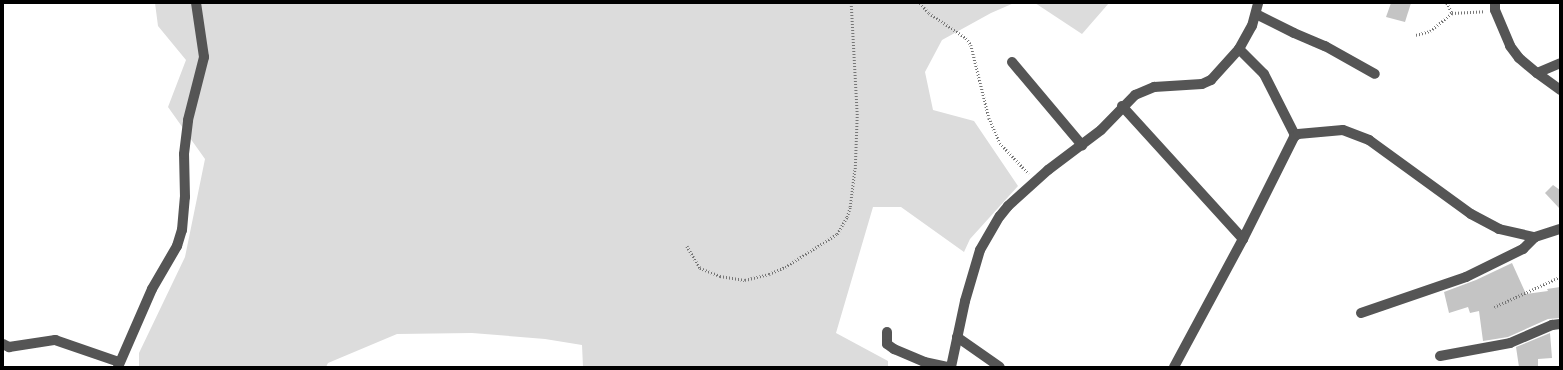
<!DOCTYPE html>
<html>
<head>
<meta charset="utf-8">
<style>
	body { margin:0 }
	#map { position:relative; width:1563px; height:370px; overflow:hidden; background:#fff; font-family:"DM Sans",sans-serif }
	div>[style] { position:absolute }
	.green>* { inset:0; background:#dcdcdc }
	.building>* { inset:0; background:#c4c4c4 }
	.path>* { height:2.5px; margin-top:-1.25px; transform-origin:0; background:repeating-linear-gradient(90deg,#777 0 1px,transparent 0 3px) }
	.minor>* { height:10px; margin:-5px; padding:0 5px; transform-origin:5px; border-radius:5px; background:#555 }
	span { translate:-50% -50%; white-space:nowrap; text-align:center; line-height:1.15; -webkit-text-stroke:3px #fff; paint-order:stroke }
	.frame { position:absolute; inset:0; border:4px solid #000; pointer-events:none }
</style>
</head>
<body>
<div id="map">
	<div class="green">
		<i style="clip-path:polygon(155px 3px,1014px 3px,991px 13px,942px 40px,925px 72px,933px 110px,974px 121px,1018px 186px,970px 239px,964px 252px,901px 207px,873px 207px,836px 333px,888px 361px,888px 367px,583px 367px,582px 345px,545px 339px,472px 333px,397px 334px,328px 363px,326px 367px,139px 367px,139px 353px,185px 257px,205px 159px,168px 107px,186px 60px,158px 26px)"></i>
		<i style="clip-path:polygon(1035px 3px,1109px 3px,1082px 34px)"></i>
	</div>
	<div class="building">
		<i style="clip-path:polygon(1391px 3px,1411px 3px,1405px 22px,1386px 17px)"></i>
		<i style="clip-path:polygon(1553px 185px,1560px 190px,1560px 209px,1545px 193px)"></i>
		<i style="clip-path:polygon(1512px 263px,1526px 294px,1548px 291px,1547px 289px,1560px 287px,1560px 318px,1548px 319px,1508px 337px,1483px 341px,1479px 311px,1470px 313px,1468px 307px,1449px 313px,1444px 292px,1476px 280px)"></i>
		<i style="clip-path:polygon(1550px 333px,1552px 358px,1538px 359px,1538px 367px,1519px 367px,1516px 347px)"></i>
	</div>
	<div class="path">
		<i style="left:920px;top:3px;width:13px;rotate:48deg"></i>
		<i style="left:929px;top:13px;width:45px;rotate:34deg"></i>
		<i style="left:966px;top:38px;width:9px;rotate:54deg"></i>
		<i style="left:971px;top:45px;width:75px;rotate:76.1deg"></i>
		<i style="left:989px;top:118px;width:27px;rotate:66deg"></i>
		<i style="left:1000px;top:143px;width:42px;rotate:46.9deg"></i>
		<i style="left:1447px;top:3px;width:11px;rotate:63deg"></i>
		<i style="left:1416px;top:35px;width:15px;rotate:-16deg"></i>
		<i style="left:1430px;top:31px;width:28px;rotate:-39deg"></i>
		<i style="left:1452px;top:13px;width:33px;rotate:-3deg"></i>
		<i style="left:687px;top:246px;width:26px;rotate:59deg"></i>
		<i style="left:700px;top:268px;width:22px;rotate:22deg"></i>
		<i style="left:720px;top:276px;width:25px;rotate:9deg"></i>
		<i style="left:745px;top:280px;width:25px;rotate:-14deg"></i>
		<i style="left:769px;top:274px;width:17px;rotate:-24deg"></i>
		<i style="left:785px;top:267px;width:62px;rotate:-32.4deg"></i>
		<i style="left:837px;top:234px;width:20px;rotate:-60deg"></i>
		<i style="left:847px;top:217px;width:10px;rotate:-73deg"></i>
		<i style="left:850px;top:207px;width:38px;rotate:-83deg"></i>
		<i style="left:855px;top:169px;width:54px;rotate:-87.9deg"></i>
		<i style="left:857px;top:115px;width:112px;rotate:-93.1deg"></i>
		<i style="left:1494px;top:307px;width:72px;rotate:-24.4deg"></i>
	</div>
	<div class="minor">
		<i style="left:1495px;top:3px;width:7px;rotate:90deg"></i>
		<i style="left:1495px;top:10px;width:39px;rotate:67deg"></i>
		<i style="left:1510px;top:46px;width:15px;rotate:53deg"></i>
		<i style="left:1519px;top:58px;width:23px;rotate:40deg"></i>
		<i style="left:1537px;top:73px;width:29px;rotate:36deg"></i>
		<i style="left:1256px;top:14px;width:42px;rotate:26.6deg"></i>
		<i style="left:1294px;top:33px;width:34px;rotate:23deg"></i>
		<i style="left:1325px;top:46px;width:57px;rotate:29.2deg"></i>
		<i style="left:1239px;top:49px;width:35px;rotate:45deg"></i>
		<i style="left:1264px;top:74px;width:68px;rotate:63.1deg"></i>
		<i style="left:1012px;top:62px;width:109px;rotate:49.9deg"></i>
		<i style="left:1537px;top:73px;width:25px;rotate:-23deg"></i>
		<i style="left:1122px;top:106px;width:180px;rotate:47.7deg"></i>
		<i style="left:1361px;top:313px;width:111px;rotate:-18.9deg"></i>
		<i style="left:1466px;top:277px;width:64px;rotate:-26.2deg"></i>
		<i style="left:1523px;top:249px;width:17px;rotate:-45deg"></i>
		<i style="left:887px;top:332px;width:12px;rotate:90deg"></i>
		<i style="left:887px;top:344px;width:9px;rotate:36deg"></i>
		<i style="left:894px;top:349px;width:33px;rotate:23deg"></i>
		<i style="left:924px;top:362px;width:25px;rotate:12deg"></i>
		<i style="left:957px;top:337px;width:52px;rotate:34.9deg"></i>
		<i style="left:3px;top:344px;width:7px;rotate:27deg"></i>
		<i style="left:9px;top:347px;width:47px;rotate:-8.7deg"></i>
		<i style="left:55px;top:340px;width:68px;rotate:19deg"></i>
		<i style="left:1440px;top:356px;width:71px;rotate:-10.5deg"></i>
		<i style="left:1510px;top:343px;width:46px;rotate:-23.2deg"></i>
		<i style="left:1552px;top:325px;width:8px;rotate:-7deg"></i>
		<i style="left:118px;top:367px;width:85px;rotate:-66.4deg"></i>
		<i style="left:152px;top:289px;width:50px;rotate:-59.8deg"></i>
		<i style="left:177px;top:246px;width:17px;rotate:-73deg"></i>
		<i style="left:182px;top:230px;width:33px;rotate:-85deg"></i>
		<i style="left:185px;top:197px;width:43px;rotate:-91.3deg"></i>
		<i style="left:184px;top:154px;width:34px;rotate:-83deg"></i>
		<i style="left:188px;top:120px;width:65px;rotate:-75.7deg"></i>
		<i style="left:204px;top:57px;width:55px;rotate:-98.4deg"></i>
		<i style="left:951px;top:367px;width:67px;rotate:-78deg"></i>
		<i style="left:965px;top:301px;width:53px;rotate:-73.6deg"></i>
		<i style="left:980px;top:250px;width:39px;rotate:-60deg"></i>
		<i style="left:1000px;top:216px;width:13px;rotate:-51deg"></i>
		<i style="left:1008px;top:206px;width:54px;rotate:-42deg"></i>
		<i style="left:1048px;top:170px;width:66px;rotate:-37deg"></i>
		<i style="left:1101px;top:130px;width:49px;rotate:-45.8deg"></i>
		<i style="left:1135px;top:95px;width:21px;rotate:-23deg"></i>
		<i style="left:1154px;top:87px;width:48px;rotate:-3.6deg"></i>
		<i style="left:1202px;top:84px;width:10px;rotate:-24deg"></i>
		<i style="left:1211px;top:80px;width:42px;rotate:-47.9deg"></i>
		<i style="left:1239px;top:49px;width:26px;rotate:-61deg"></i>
		<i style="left:1252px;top:26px;width:24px;rotate:-75deg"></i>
		<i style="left:1174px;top:367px;width:145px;rotate:-61.7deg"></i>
		<i style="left:1243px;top:239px;width:114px;rotate:-63.4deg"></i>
		<i style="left:1294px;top:137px;width:5px;rotate:-37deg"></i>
		<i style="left:1298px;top:134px;width:45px;rotate:-5.1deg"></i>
		<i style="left:1343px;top:130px;width:28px;rotate:21deg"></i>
		<i style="left:1369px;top:140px;width:126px;rotate:36deg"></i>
		<i style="left:1471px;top:214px;width:32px;rotate:28deg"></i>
		<i style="left:1499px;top:229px;width:37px;rotate:13deg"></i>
		<i style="left:1535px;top:237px;width:26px;rotate:-18deg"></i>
	</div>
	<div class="frame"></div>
</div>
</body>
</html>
